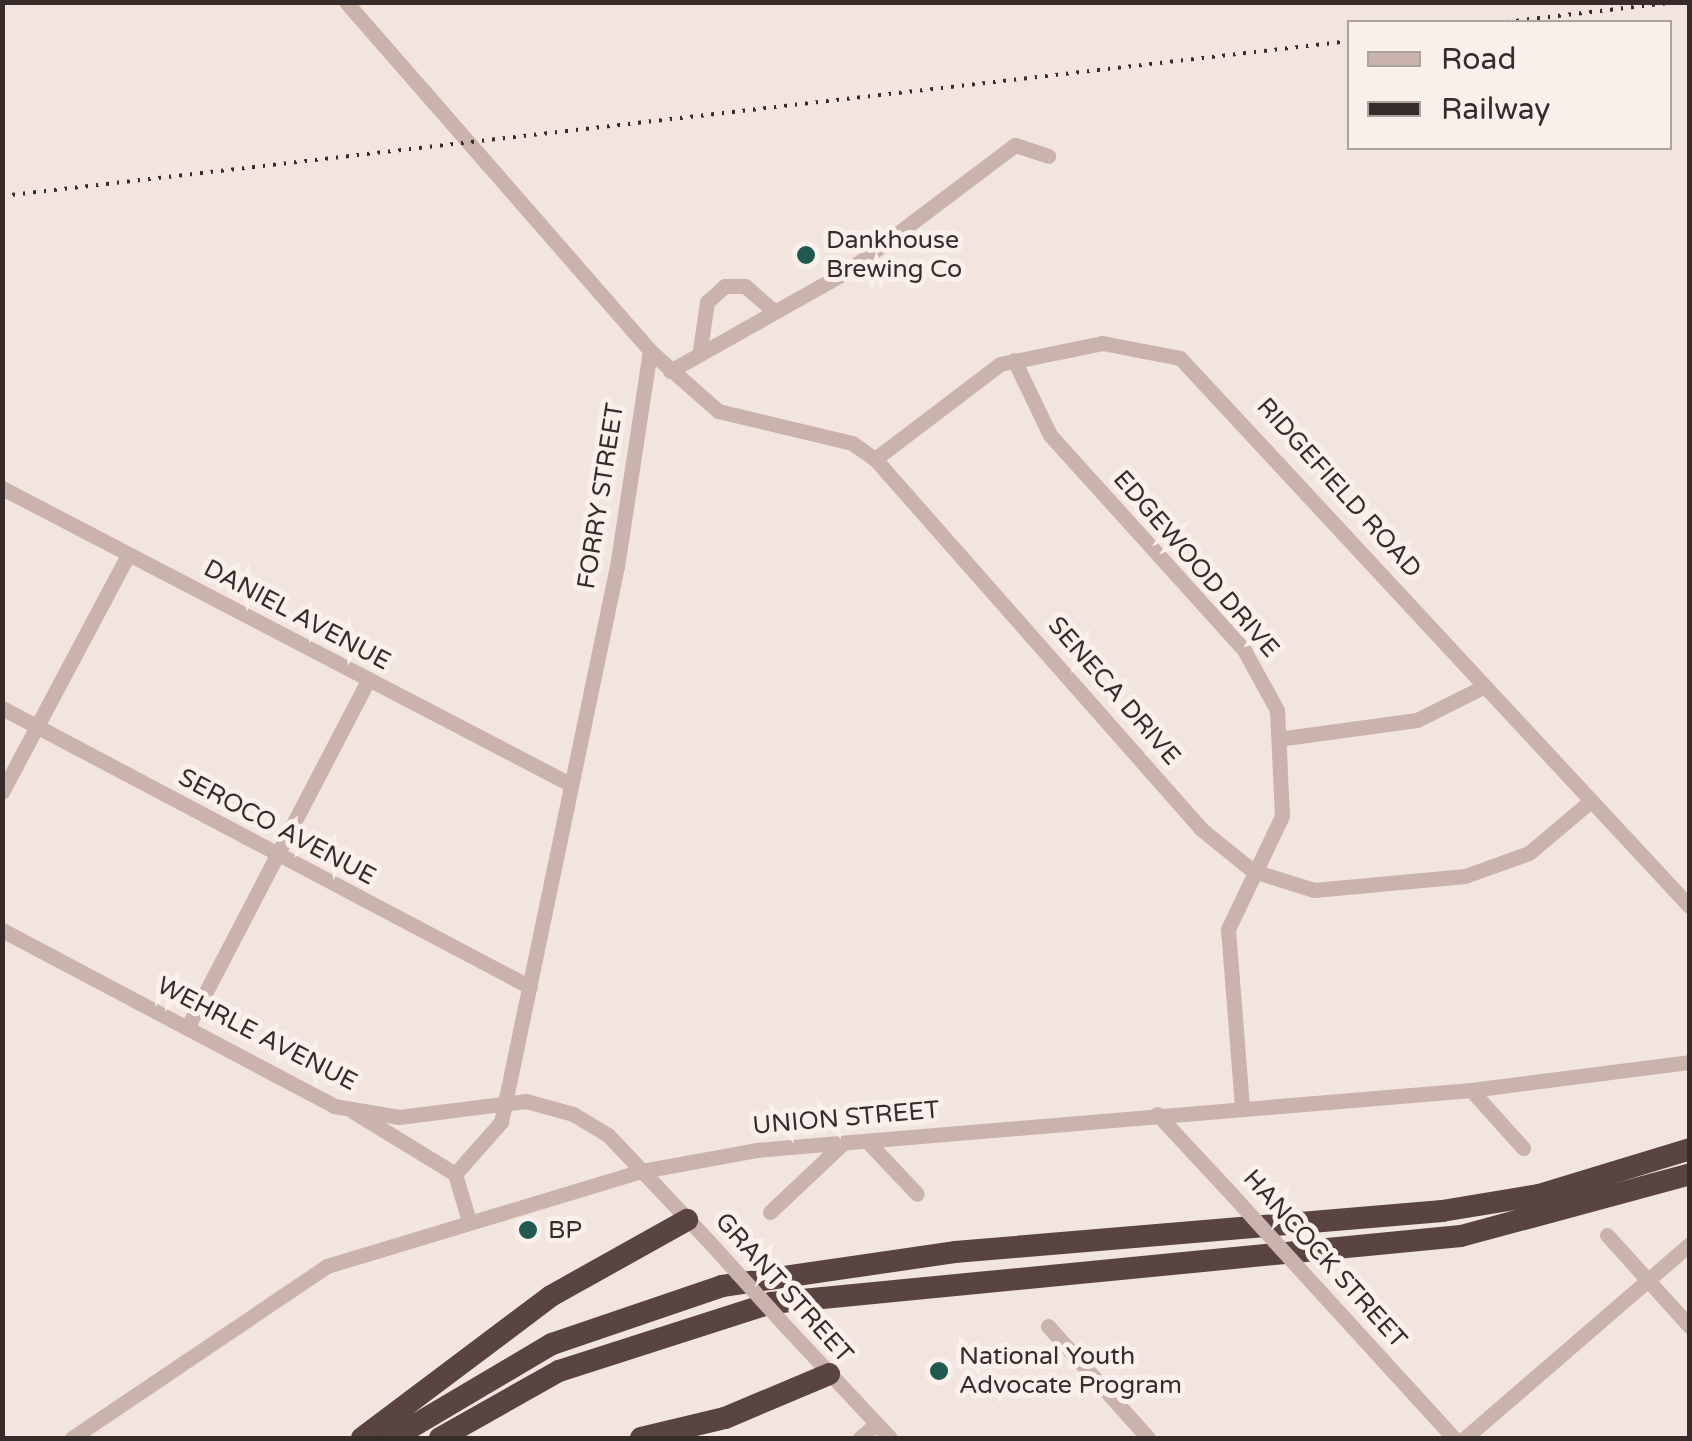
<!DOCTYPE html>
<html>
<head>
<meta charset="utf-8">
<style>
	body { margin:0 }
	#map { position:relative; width:1692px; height:1441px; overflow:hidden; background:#f2e5df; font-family:"Varela Round",sans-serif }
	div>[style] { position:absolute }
	.minor>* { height:15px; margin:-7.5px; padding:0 7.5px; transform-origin:7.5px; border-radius:7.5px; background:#cab3ac }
	.highway>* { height:22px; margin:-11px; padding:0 11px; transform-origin:11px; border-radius:11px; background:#594442 }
	.rail>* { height:4px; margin-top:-2px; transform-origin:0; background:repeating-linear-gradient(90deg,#382c2a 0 2.5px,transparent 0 10.5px) }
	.minor-bridge>* { height:15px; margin:-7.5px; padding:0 7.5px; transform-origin:7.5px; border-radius:7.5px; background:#cab3ac }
	.dots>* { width:28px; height:28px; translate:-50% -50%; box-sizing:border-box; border:5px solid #f9f0ec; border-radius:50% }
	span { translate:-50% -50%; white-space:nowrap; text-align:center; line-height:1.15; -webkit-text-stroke:10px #f9f0ec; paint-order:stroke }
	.poi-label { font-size:25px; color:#382c2a }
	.left { translate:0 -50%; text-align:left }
	.street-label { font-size:25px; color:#382c2a }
	.frame { position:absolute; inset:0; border:5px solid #382c2a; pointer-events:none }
	.legend { position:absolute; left:1347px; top:20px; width:325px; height:130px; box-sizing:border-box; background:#f9f0ec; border:2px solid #aca29e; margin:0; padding:12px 18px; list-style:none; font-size:30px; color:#382c2a }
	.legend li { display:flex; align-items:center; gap:20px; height:50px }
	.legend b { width:50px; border:2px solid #aca29e }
</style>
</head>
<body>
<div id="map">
	<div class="minor">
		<i style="left:346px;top:2px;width:463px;rotate:48.9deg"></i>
		<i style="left:650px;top:351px;width:218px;rotate:98.7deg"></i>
		<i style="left:617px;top:566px;width:568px;rotate:101.78deg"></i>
		<i style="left:501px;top:1122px;width:69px;rotate:131.5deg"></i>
		<i style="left:455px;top:1174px;width:49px;rotate:73.4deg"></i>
		<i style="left:700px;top:349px;width:48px;rotate:-81.5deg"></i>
		<i style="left:707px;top:302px;width:24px;rotate:-42deg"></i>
		<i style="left:725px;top:286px;width:20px"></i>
		<i style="left:745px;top:286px;width:35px;rotate:41deg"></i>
		<i style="left:650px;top:351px;width:91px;rotate:41.4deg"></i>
		<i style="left:718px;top:411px;width:138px;rotate:13.4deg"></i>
		<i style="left:852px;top:443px;width:28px;rotate:35deg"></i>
		<i style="left:875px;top:459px;width:493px;rotate:48.6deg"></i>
		<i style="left:1201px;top:829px;width:67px;rotate:38.9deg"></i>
		<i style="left:1253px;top:871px;width:64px;rotate:17.3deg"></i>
		<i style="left:1314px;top:890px;width:152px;rotate:-5.3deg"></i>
		<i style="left:1465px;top:876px;width:68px;rotate:-19.8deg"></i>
		<i style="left:1529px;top:853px;width:76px;rotate:-40.2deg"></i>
		<i style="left:1014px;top:360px;width:83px;rotate:64.4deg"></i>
		<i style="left:1050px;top:435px;width:290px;rotate:47.9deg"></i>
		<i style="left:1244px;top:650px;width:68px;rotate:61.2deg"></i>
		<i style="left:1277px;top:710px;width:106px;rotate:87.3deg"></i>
		<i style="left:1282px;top:816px;width:125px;rotate:115.5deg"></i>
		<i style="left:1228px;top:929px;width:179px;rotate:85.5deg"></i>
		<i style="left:670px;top:371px;width:206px;rotate:-29.4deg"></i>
		<i style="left:849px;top:270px;width:208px;rotate:-37deg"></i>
		<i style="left:1015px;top:145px;width:35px;rotate:18deg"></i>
		<i style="left:875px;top:459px;width:157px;rotate:-37.2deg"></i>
		<i style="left:1000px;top:364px;width:104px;rotate:-11.6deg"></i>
		<i style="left:1102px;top:343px;width:79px;rotate:10.9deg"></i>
		<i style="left:1180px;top:358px;width:749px;rotate:47.11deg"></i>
		<i style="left:2px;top:488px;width:640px;rotate:27.53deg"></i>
		<i style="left:2px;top:708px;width:597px;rotate:27.85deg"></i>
		<i style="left:1285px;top:738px;width:133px;rotate:-7.8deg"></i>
		<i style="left:1417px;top:720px;width:74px;rotate:-26.6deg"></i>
		<i style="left:2px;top:792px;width:268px;rotate:-62deg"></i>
		<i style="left:2px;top:930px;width:376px;rotate:27.9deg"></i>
		<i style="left:334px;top:1106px;width:66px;rotate:9.6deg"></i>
		<i style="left:399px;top:1117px;width:128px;rotate:-7.2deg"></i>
		<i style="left:526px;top:1101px;width:49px;rotate:15.5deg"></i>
		<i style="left:573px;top:1114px;width:41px;rotate:31deg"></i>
		<i style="left:608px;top:1135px;width:151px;rotate:46.6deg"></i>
		<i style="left:187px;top:1028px;width:391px;rotate:-62.5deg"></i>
		<i style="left:1471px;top:1090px;width:78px;rotate:48.1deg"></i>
		<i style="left:354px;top:1112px;width:119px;rotate:31.5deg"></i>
		<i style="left:1157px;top:1114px;width:103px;rotate:47deg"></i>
		<i style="left:868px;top:1142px;width:71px;rotate:46.7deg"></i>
		<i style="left:770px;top:1212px;width:98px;rotate:-43.3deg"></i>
		<i style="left:1607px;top:1235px;width:124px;rotate:47.9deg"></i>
		<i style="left:1315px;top:1286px;width:206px;rotate:47.6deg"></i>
		<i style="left:1048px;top:1326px;width:150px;rotate:48.2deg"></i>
		<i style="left:790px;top:1331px;width:146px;rotate:46.9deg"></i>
		<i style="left:72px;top:1438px;width:308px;rotate:-34deg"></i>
		<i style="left:327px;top:1266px;width:329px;rotate:-16.8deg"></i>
		<i style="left:642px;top:1171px;width:116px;rotate:-10.4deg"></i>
		<i style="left:756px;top:1150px;width:718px;rotate:-4.8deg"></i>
		<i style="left:1471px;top:1090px;width:221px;rotate:-7.3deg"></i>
		<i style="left:860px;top:1438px;width:21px;rotate:-41deg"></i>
		<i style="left:1465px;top:1438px;width:297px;rotate:-40.8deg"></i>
	</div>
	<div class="highway">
		<i style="left:362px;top:1438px;width:236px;rotate:-36.9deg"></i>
		<i style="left:551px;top:1296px;width:156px;rotate:-29.2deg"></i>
		<i style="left:393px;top:1438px;width:185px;rotate:-30.6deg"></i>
		<i style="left:552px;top:1344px;width:180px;rotate:-18.8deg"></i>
		<i style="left:722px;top:1286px;width:235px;rotate:-8.3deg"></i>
		<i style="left:955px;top:1252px;width:489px;rotate:-4.8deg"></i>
		<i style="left:1442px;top:1211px;width:98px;rotate:-9.4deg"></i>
		<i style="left:1539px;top:1195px;width:158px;rotate:-16.9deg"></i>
		<i style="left:440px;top:1438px;width:137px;rotate:-29.4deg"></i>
		<i style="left:559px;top:1371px;width:223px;rotate:-17.8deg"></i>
		<i style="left:771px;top:1303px;width:693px;rotate:-5.55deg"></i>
		<i style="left:1461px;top:1236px;width:237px;rotate:-15.1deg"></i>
		<i style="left:641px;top:1438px;width:86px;rotate:-13.4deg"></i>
		<i style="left:725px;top:1418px;width:113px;rotate:-22.9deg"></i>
	</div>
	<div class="rail">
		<i style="left:1506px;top:22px;width:170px;rotate:-6.7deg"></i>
		<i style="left:2px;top:196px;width:1357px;rotate:-6.56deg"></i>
	</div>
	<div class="minor-bridge">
		<i style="left:1227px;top:1189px;width:131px;rotate:47.8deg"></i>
		<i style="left:712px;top:1245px;width:116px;rotate:47.8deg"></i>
	</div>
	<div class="dots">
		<i style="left:806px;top:255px;background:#215850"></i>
		<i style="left:528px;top:1230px;background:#215850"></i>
		<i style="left:939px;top:1371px;background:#215850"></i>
	</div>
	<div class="poi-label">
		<span class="left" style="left:826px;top:255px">Dankhouse<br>Brewing Co</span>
		<span class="left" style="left:548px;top:1230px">BP</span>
		<span class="left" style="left:959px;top:1371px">National Youth<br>Advocate Program</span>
	</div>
	<div class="street-label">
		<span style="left:1339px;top:488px;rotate:48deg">RIDGEFIELD ROAD</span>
		<span style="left:601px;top:496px;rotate:-81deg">FORRY STREET</span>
		<span style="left:1196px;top:564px;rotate:49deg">EDGEWOOD DRIVE</span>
		<span style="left:297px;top:615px;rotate:28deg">DANIEL AVENUE</span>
		<span style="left:1114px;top:691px;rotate:49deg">SENECA DRIVE</span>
		<span style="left:277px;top:827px;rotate:28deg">SEROCO AVENUE</span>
		<span style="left:257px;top:1034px;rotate:27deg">WEHRLE AVENUE</span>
		<span style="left:846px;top:1118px;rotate:-5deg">UNION STREET</span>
		<span style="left:1325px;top:1259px;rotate:48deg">HANCOCK STREET</span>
		<span style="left:784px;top:1288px;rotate:48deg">GRANT STREET</span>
	</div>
	<div class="frame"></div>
	<ul class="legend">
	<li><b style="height:12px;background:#cab3ac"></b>Road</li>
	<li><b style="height:12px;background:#382c2a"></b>Railway</li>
	</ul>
</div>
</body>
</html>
